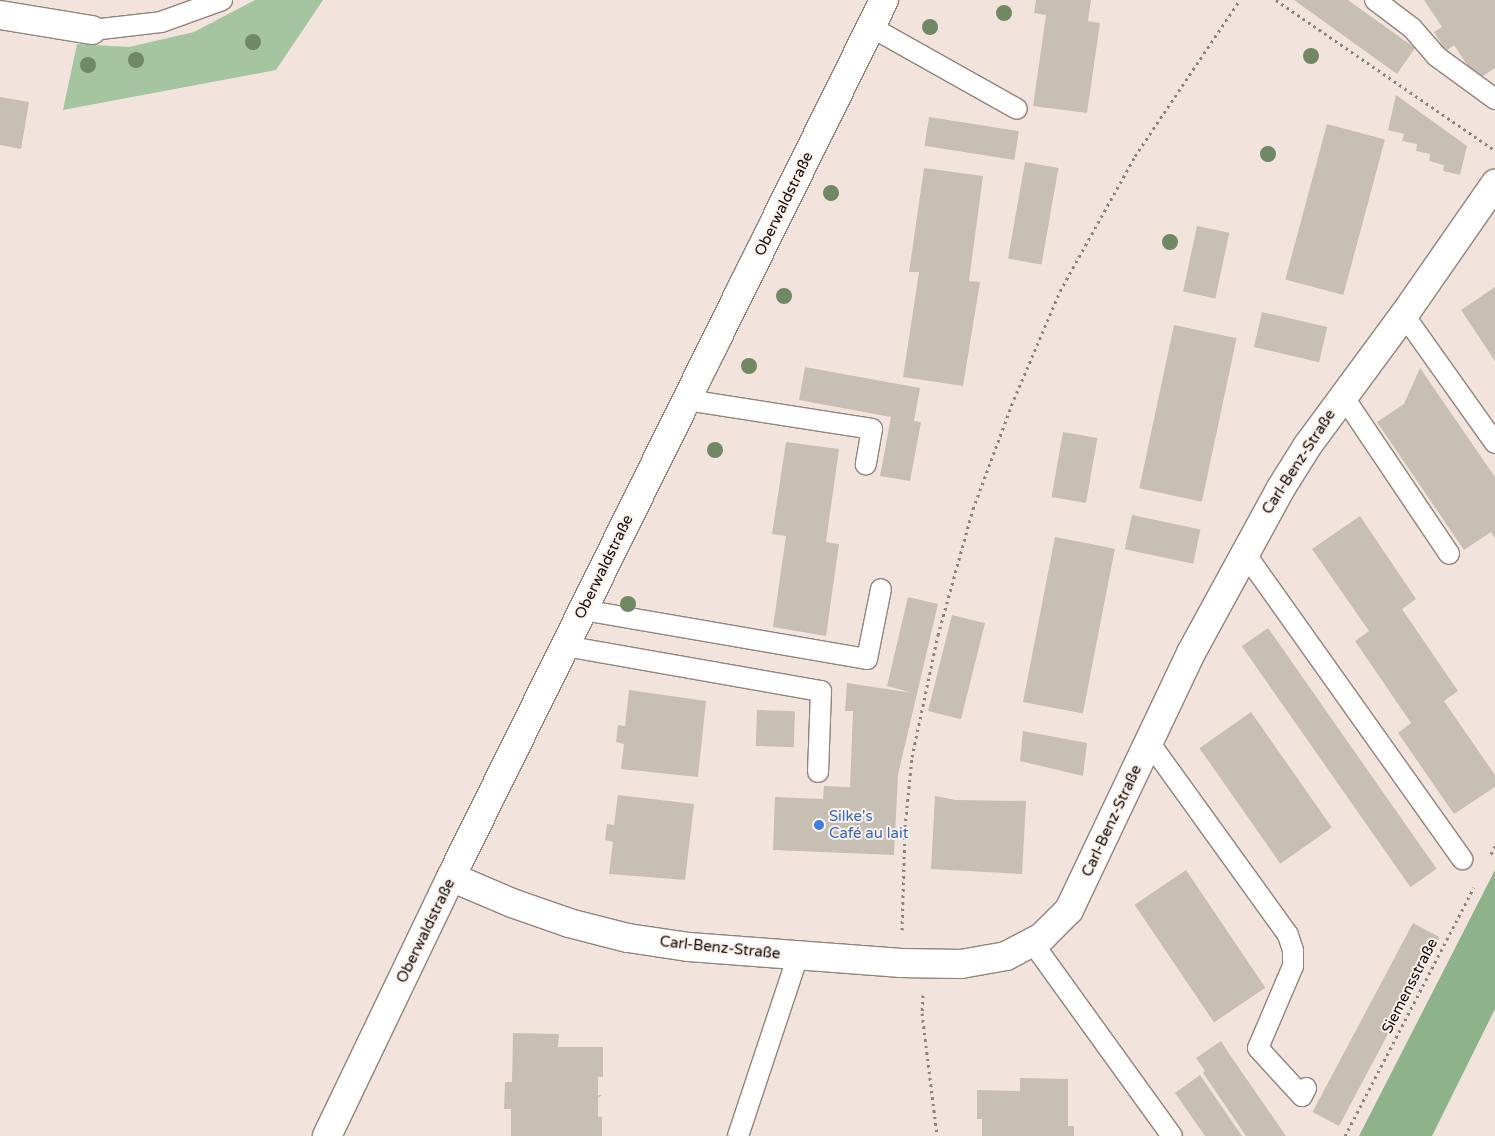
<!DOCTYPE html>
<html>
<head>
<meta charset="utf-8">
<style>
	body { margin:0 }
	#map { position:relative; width:1495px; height:1136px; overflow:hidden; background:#f2e4dc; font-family:"Varela Round",sans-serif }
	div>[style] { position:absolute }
	.green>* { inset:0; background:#a5c4a0 }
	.forest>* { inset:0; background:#8eb28a }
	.building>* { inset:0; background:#c8bfb4; transform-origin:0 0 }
	.path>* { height:3px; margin-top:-1.5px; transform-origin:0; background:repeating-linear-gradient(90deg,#8d837e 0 2.5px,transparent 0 6.5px) }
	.roads { filter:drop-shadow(1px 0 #91847d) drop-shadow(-1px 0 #91847d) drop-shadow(0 1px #91847d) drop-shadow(0 -1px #91847d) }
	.service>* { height:20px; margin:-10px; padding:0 10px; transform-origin:10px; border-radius:10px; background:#fff }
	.minor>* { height:28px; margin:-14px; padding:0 14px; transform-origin:14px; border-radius:14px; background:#fff }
	.tertiary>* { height:28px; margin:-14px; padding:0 14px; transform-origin:14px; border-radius:14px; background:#fff }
	.trees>* { width:16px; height:16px; margin:-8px; border-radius:50%; background:#718865 }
	.dots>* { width:14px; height:14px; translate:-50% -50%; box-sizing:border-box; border:2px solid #fdf2eb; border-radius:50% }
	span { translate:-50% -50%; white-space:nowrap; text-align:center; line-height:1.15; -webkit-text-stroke:4px #fdf2eb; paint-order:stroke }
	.street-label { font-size:15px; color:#0f0b08 }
	.shop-label { font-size:15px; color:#366cbe }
	.left { translate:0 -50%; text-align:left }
</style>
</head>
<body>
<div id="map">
	<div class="green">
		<i style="clip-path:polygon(255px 0,323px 0,276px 70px,63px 110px,77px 44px,129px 47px,194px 32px)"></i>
	</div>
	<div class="forest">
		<i style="clip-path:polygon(1495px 870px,1495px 1009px,1432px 1136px,1359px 1136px)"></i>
	</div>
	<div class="building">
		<i style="clip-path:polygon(1036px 0,1091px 0,1088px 21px,1100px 23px,1087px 113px,1033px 106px,1046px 15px,1034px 13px)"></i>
		<i style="clip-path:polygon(1294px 0,1348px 0,1415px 48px,1397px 74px)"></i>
		<i style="clip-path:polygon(1424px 0,1495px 0,1495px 68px,1477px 80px,1454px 45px,1446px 51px,1434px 32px,1442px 27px)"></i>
		<i style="clip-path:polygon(1396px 95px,1467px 146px,1460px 175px,1443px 171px,1444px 165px,1429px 161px,1430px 154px,1416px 151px,1417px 144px,1402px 141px,1404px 134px,1388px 130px)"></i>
		<i style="clip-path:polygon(0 97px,29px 102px,21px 149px,0 145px)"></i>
		<i style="left:929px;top:117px;width:91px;height:29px;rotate:9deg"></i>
		<i style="left:1327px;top:124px;width:60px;height:161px;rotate:15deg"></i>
		<i style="left:1025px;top:162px;width:34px;height:98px;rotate:10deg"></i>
		<i style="clip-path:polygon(924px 168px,983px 176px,969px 281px,980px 282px,963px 386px,903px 377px,919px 272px,909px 272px)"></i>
		<i style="left:1197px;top:226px;width:33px;height:67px;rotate:12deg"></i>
		<i style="clip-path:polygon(1495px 287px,1495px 361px,1461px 310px)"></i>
		<i style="left:1262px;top:312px;width:67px;height:36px;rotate:13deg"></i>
		<i style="left:1174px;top:325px;width:64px;height:167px;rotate:12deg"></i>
		<i style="clip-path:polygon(805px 367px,920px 388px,914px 421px,921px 422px,910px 481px,880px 476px,891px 417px,799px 400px)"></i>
		<i style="clip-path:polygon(1420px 368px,1495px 477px,1495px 539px,1491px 532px,1464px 550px,1377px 422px,1404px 404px)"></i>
		<i style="left:1063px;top:432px;width:35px;height:66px;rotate:10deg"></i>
		<i style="clip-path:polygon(786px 442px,839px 449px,826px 542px,839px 544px,826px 636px,773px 627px,786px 536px,772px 534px)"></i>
		<i style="left:1132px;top:515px;width:70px;height:35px;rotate:12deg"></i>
		<i style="clip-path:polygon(1360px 516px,1416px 599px,1402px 609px,1458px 691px,1444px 701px,1495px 775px,1495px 787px,1454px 814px,1398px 733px,1411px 723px,1355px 641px,1369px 631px,1312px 549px)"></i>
		<i style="left:1055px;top:537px;width:61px;height:168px;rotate:11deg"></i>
		<i style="clip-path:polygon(908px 597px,938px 604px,898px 775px,894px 855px,773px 850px,775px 797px,823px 799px,824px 786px,850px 787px,853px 711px,845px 711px,847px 683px,913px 693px,887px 686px)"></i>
		<i style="left:952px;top:615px;width:34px;height:99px;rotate:14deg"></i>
		<i style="left:1268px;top:628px;width:294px;height:32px;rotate:55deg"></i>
		<i style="clip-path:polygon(629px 690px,706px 701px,698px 777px,621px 769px,624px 744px,616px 742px,618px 725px,625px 726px)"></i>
		<i style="left:757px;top:710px;width:38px;height:36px;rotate:2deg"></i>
		<i style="left:1251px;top:712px;width:141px;height:63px;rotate:55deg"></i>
		<i style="clip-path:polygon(1023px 731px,1087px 743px,1083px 776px,1020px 761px)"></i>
		<i style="clip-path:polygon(618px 795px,694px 804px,685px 880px,609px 874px,613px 842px,605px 840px,607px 824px,614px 825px)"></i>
		<i style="clip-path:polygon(935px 796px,956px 800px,1026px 801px,1022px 874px,931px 869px)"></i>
		<i style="left:1186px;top:870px;width:142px;height:62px;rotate:56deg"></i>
		<i style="left:1413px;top:923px;width:30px;height:214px;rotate:28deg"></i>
		<i style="clip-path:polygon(513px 1033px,559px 1034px,558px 1047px,603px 1047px,603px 1077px,598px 1077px,598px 1095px,602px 1095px,598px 1098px,598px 1117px,602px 1117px,602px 1136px,511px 1136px,511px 1109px,504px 1109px,505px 1082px,512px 1082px)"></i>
		<i style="clip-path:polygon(1221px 1041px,1230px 1055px,1286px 1136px,1246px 1136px,1203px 1073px,1205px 1071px,1196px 1058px)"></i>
		<i style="clip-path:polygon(1200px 1075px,1242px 1136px,1205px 1136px,1175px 1093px)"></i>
		<i style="clip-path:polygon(1020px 1078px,1068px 1079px,1068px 1126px,1074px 1126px,1074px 1136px,982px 1136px,982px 1119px,977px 1119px,977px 1090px,1020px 1091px)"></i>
	</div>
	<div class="path">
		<i style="left:1276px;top:0;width:265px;rotate:34.5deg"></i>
		<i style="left:1491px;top:854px;width:9px;rotate:-63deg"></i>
		<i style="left:902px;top:930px;width:103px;rotate:-88.3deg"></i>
		<i style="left:905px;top:827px;width:70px;rotate:-84.3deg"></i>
		<i style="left:912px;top:757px;width:125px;rotate:-78deg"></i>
		<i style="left:938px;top:635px;width:131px;rotate:-74.5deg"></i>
		<i style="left:973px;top:509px;width:117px;rotate:-69.6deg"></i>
		<i style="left:1014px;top:399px;width:117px;rotate:-66.9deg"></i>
		<i style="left:1060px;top:291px;width:154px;rotate:-60.9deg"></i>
		<i style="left:1135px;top:156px;width:188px;rotate:-56.1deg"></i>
		<i style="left:923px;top:995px;width:18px;rotate:93deg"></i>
		<i style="left:922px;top:1013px;width:124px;rotate:83deg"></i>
		<i style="left:1345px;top:1136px;width:280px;rotate:-62.6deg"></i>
	</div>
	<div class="roads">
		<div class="service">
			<i style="left:1375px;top:0;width:46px;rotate:37.1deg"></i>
			<i style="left:1412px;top:28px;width:37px;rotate:49deg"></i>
			<i style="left:1436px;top:56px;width:73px;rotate:36.1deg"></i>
			<i style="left:871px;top:27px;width:167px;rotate:29.3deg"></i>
			<i style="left:92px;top:30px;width:69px;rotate:-6.6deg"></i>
			<i style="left:161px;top:22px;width:65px;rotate:-19.8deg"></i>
			<i style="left:1404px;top:315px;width:157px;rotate:54.6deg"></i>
			<i style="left:1343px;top:396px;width:190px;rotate:56.1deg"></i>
			<i style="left:687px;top:400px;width:187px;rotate:8.9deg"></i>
			<i style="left:872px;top:429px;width:36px;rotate:100deg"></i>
			<i style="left:1244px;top:552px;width:377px;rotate:54.6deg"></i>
			<i style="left:583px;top:610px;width:288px;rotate:9.8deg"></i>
			<i style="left:867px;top:659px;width:71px;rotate:-78.7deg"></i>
			<i style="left:565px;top:646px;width:260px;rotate:10deg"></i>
			<i style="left:821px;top:691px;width:81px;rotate:92.1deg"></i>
			<i style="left:1149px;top:742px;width:238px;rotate:54.2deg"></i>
			<i style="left:1288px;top:935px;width:16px;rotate:72deg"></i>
			<i style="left:1293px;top:950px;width:16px;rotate:90deg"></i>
			<i style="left:1293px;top:966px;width:89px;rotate:113.1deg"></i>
			<i style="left:1258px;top:1048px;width:65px;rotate:47.5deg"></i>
			<i style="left:1302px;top:1096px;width:9px;rotate:-63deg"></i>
			<i style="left:1032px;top:942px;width:239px;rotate:54.2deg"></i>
			<i style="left:738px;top:1136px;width:190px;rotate:-71.6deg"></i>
		</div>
		<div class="minor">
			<i style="left:0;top:15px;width:93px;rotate:9.3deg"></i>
			<i style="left:451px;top:877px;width:66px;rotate:23.1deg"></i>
			<i style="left:512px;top:903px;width:60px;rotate:19.3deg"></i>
			<i style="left:569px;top:923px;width:61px;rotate:14.3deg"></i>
			<i style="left:628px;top:938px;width:62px;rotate:8.4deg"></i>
			<i style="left:689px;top:947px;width:213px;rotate:4.3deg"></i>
			<i style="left:901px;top:963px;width:60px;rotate:1deg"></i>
			<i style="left:961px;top:964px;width:46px;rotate:-10.1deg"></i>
			<i style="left:1006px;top:956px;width:41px;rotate:-27.8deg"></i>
			<i style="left:1042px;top:937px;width:38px;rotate:-45deg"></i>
			<i style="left:1069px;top:910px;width:284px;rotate:-64.6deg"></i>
			<i style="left:1191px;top:653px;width:188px;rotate:-61.4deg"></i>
			<i style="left:1281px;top:488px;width:51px;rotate:-57.9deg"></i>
			<i style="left:1308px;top:445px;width:162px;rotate:-53.6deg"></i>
			<i style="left:1404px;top:315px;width:160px;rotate:-55.2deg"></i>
		</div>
		<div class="tertiary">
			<i style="left:327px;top:1136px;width:287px;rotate:-64.4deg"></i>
			<i style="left:451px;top:877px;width:978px;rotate:-63.72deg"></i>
		</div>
	</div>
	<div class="trees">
		<i style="left:1004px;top:13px"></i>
		<i style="left:930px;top:27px"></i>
		<i style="left:253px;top:42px"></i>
		<i style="left:1311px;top:56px"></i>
		<i style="left:136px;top:60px"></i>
		<i style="left:88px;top:65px"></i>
		<i style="left:1268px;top:154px"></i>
		<i style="left:831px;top:193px"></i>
		<i style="left:1170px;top:242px"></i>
		<i style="left:784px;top:296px"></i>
		<i style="left:749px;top:366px"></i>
		<i style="left:715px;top:450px"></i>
		<i style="left:628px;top:604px"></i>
	</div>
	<div class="dots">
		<i style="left:819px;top:825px;background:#3f7fe0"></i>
	</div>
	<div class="street-label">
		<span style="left:784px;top:204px;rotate:-64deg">Oberwaldstraße</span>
		<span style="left:1299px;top:462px;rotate:-57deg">Carl-Benz-Straße</span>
		<span style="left:604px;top:567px;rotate:-64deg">Oberwaldstraße</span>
		<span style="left:1112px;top:821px;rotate:-65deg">Carl-Benz-Straße</span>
		<span style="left:426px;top:931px;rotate:-64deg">Oberwaldstraße</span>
		<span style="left:720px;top:948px;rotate:6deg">Carl-Benz-Straße</span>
		<span style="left:1410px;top:986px;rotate:-63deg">Siemensstraße</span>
	</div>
	<div class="shop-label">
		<span class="left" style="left:829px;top:825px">Silke's<br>Café au lait</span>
	</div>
</div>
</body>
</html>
